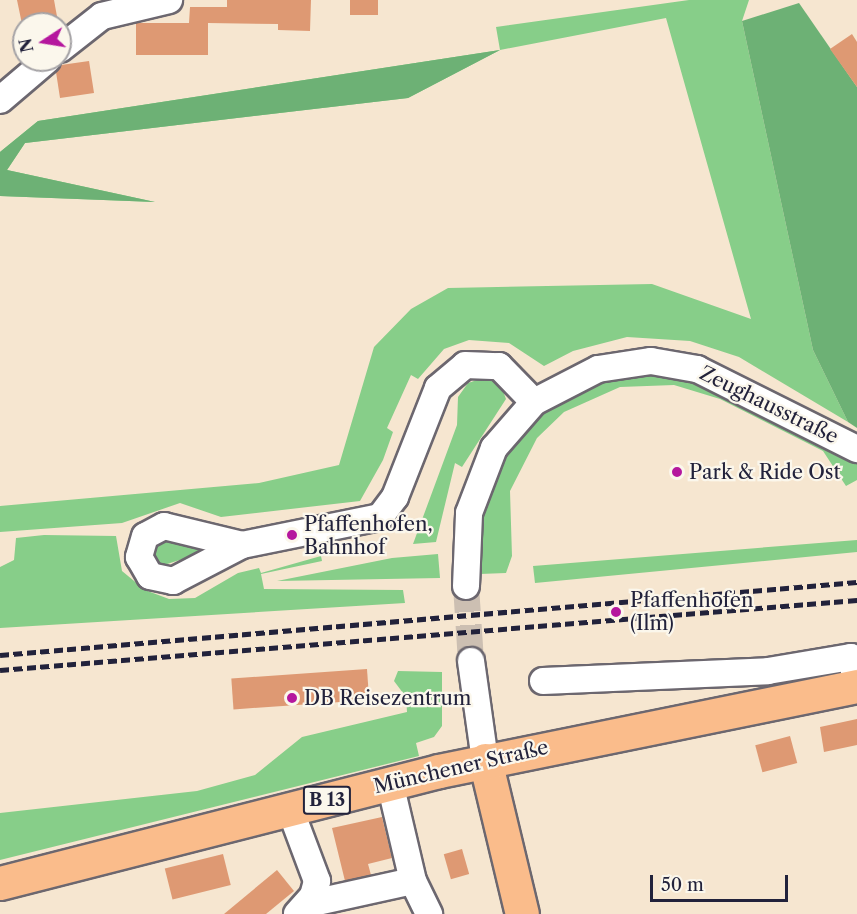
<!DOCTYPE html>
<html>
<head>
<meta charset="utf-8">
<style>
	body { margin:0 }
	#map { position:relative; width:857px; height:914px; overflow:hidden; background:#f6e6d0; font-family:"Libre Caslon Text",serif }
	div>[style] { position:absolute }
	.green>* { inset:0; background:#87ce89 }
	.forest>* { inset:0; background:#6db175 }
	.building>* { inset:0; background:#de9973; transform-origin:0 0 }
	.minor-tunnel>* { height:26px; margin-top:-13px; transform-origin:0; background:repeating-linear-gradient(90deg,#ccbfb2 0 26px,transparent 0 39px) }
	.roads { filter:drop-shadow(2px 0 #6c676f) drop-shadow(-2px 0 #6c676f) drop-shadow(0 2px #6c676f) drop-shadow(0 -2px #6c676f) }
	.minor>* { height:26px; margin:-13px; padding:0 13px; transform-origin:13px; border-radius:13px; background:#fff }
	.major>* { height:33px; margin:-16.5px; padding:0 16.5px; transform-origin:16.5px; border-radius:16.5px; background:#fabc8b }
	.rail>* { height:4.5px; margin-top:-2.25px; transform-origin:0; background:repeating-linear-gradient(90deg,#22223b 0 9px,transparent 0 13.5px) }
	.dots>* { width:16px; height:16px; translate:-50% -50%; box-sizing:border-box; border:3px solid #fbf7ec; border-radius:50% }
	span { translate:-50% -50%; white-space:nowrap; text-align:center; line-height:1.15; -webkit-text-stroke:4.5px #fbf7ec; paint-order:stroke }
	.shield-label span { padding:2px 4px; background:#fbf7ec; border:2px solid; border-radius:4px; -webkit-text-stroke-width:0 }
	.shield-label { font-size:18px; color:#22223b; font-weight:700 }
	.street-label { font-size:20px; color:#22223b }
	.poi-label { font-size:20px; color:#22223b }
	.left { translate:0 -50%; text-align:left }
	.north { position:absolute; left:12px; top:12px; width:60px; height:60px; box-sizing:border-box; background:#fbf7ec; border:2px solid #a4a2a5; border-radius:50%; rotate:258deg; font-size:16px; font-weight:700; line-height:24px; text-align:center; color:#22223b }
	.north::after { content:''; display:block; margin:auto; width:21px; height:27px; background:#b5179e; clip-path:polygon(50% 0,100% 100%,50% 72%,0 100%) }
	.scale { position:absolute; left:650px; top:875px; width:138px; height:27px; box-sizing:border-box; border:3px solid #22223b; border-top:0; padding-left:8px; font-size:18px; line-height:21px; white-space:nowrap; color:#22223b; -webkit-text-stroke:4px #fbf7ec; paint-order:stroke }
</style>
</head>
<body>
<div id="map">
	<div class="green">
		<i style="clip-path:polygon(689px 0,749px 0,742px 21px,813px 350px,848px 422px,739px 357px,690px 341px,627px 337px,573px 351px,544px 366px,509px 343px,469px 340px,444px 349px,418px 379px,411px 375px,387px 428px,393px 432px,383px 460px,360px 501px,221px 517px,180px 503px,122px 523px,0 532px,0 506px,259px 483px,339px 465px,374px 347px,411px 309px,448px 288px,652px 284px,751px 319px,666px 18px,500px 50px,408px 98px,25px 143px,7px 170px,155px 202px,0 196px,0 152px,38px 121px,500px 50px,496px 27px)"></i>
		<i style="clip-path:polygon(644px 372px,683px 376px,857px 460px,857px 480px,846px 486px,823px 451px,720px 399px,674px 385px,620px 387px,564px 412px,537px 438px,510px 491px,512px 556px,506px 573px,480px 574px,477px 532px,489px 476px,529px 418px,601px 380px)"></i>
		<i style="clip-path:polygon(483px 378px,500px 383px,506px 399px,462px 467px,455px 463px,436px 542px,413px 544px,457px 425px,458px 397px,468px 383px)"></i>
		<i style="clip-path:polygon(44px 535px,116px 536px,122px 571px,145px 590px,169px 599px,195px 598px,238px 573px,259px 568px,261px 573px,321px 556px,322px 561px,261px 574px,264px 589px,403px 590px,405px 603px,0 628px,0 567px,14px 560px,16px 538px)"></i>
		<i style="clip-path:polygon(170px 537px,198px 548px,198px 554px,158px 567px,149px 555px,152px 543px)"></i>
		<i style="clip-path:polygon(857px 540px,857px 552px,535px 583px,533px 566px)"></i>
		<i style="clip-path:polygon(438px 554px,440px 578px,277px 581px,392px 558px)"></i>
		<i style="clip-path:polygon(398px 671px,442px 672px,442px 726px,434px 737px,416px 743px,419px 756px,0 860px,0 813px,197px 791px,255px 775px,302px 737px,407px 712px,406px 697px,394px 681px)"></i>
	</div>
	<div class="forest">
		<i style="clip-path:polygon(799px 3px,857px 87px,857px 428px,848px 422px,813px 350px,742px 21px)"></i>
		<i style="clip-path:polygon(500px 50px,408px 98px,25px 143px,7px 170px,155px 202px,0 196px,0 152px,38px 121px)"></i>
	</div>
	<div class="building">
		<i style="clip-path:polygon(17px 0,54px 0,58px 22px,22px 24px)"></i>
		<i style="clip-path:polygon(227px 0,311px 0,310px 31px,278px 30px,278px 24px,208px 23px,208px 55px,136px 55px,136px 23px,189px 23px,190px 7px,227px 7px)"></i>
		<i style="left:350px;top:0;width:28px;height:15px"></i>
		<i style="clip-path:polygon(852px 34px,857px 42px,857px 87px,830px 49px)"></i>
		<i style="clip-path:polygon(89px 61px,94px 93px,60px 98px,56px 72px,61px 65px)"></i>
		<i style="left:367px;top:669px;width:31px;height:136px;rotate:86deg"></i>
		<i style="clip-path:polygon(857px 719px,857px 745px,824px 752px,820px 727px)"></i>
		<i style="left:790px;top:736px;width:28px;height:36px;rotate:75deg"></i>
		<i style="clip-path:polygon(382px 817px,392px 858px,368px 864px,371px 875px,345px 881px,332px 828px)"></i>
		<i style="left:462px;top:849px;width:26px;height:19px;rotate:74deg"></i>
		<i style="left:223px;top:854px;width:32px;height:60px;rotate:76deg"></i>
		<i style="clip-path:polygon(277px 870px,294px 891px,266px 914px,224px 914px)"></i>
	</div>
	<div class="minor-tunnel">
		<i style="left:466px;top:586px;width:75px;rotate:86.2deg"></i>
	</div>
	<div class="roads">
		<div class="minor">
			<i style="left:60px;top:49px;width:53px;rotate:-38.2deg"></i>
			<i style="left:102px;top:16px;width:69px;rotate:-13.4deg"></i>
			<i style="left:0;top:100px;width:62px;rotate:-40.4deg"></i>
			<i style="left:242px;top:545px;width:80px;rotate:-166.3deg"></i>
			<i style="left:164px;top:526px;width:21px;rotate:152deg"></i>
			<i style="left:145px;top:536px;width:22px;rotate:106deg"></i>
			<i style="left:139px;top:557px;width:22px;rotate:60deg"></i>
			<i style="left:150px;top:576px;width:24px;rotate:12deg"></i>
			<i style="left:173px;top:581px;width:78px;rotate:-27.6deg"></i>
			<i style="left:242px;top:545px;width:141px;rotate:-11.5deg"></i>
			<i style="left:380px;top:517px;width:25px;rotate:-53deg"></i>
			<i style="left:395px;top:497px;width:117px;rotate:-68.5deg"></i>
			<i style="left:438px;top:388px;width:35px;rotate:-40deg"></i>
			<i style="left:465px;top:365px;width:34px;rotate:2deg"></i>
			<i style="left:499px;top:366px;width:50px;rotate:45.8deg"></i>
			<i style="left:466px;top:586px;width:73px;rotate:-87.6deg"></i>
			<i style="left:469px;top:513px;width:70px;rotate:-69deg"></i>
			<i style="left:494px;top:448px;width:61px;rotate:-49deg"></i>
			<i style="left:534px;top:402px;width:72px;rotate:-27.3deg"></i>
			<i style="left:598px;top:369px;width:54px;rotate:-8.6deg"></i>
			<i style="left:651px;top:361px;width:47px;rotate:9.9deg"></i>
			<i style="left:697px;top:369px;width:179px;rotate:26.6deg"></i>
			<i style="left:471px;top:661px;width:100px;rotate:82deg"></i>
			<i style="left:543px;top:681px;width:225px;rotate:-2.5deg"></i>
			<i style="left:768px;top:671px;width:84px;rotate:-9.6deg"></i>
			<i style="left:851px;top:657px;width:30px;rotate:78deg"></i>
			<i style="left:390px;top:783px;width:101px;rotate:76.8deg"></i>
			<i style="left:413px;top:881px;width:37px;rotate:64deg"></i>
			<i style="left:290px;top:809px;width:77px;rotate:69.4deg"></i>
			<i style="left:317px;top:881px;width:16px;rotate:105deg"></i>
			<i style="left:313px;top:896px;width:24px;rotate:132deg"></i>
			<i style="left:308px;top:904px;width:107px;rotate:-12.4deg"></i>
		</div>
		<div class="major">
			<i style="left:485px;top:760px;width:158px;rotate:76.5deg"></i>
			<i style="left:0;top:883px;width:453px;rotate:-14.3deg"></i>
			<i style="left:439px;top:771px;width:427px;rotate:-11.5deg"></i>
		</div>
	</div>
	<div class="rail">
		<i style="left:0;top:655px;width:860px;rotate:-4.87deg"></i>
		<i style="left:0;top:670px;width:860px;rotate:-4.67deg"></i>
	</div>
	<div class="dots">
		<i style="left:677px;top:472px;background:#b5179e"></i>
		<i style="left:292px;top:535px;background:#b5179e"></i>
		<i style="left:616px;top:612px;background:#b5179e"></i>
		<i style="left:292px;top:698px;background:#b5179e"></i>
	</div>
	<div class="shield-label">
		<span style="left:327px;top:800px">B 13</span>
	</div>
	<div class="street-label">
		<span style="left:769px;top:405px;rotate:26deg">Zeughausstraße</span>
		<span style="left:461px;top:767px;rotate:-13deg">Münchener Straße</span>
	</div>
	<div class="poi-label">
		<span class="left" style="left:689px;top:472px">Park &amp; Ride Ost</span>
		<span class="left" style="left:304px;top:536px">Pfaffenhofen,<br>Bahnhof</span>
		<span class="left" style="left:630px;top:612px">Pfaffenhofen<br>(Ilm)</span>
		<span class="left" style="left:304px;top:698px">DB Reisezentrum</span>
	</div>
	<div class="north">N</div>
	<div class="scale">50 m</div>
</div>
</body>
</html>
